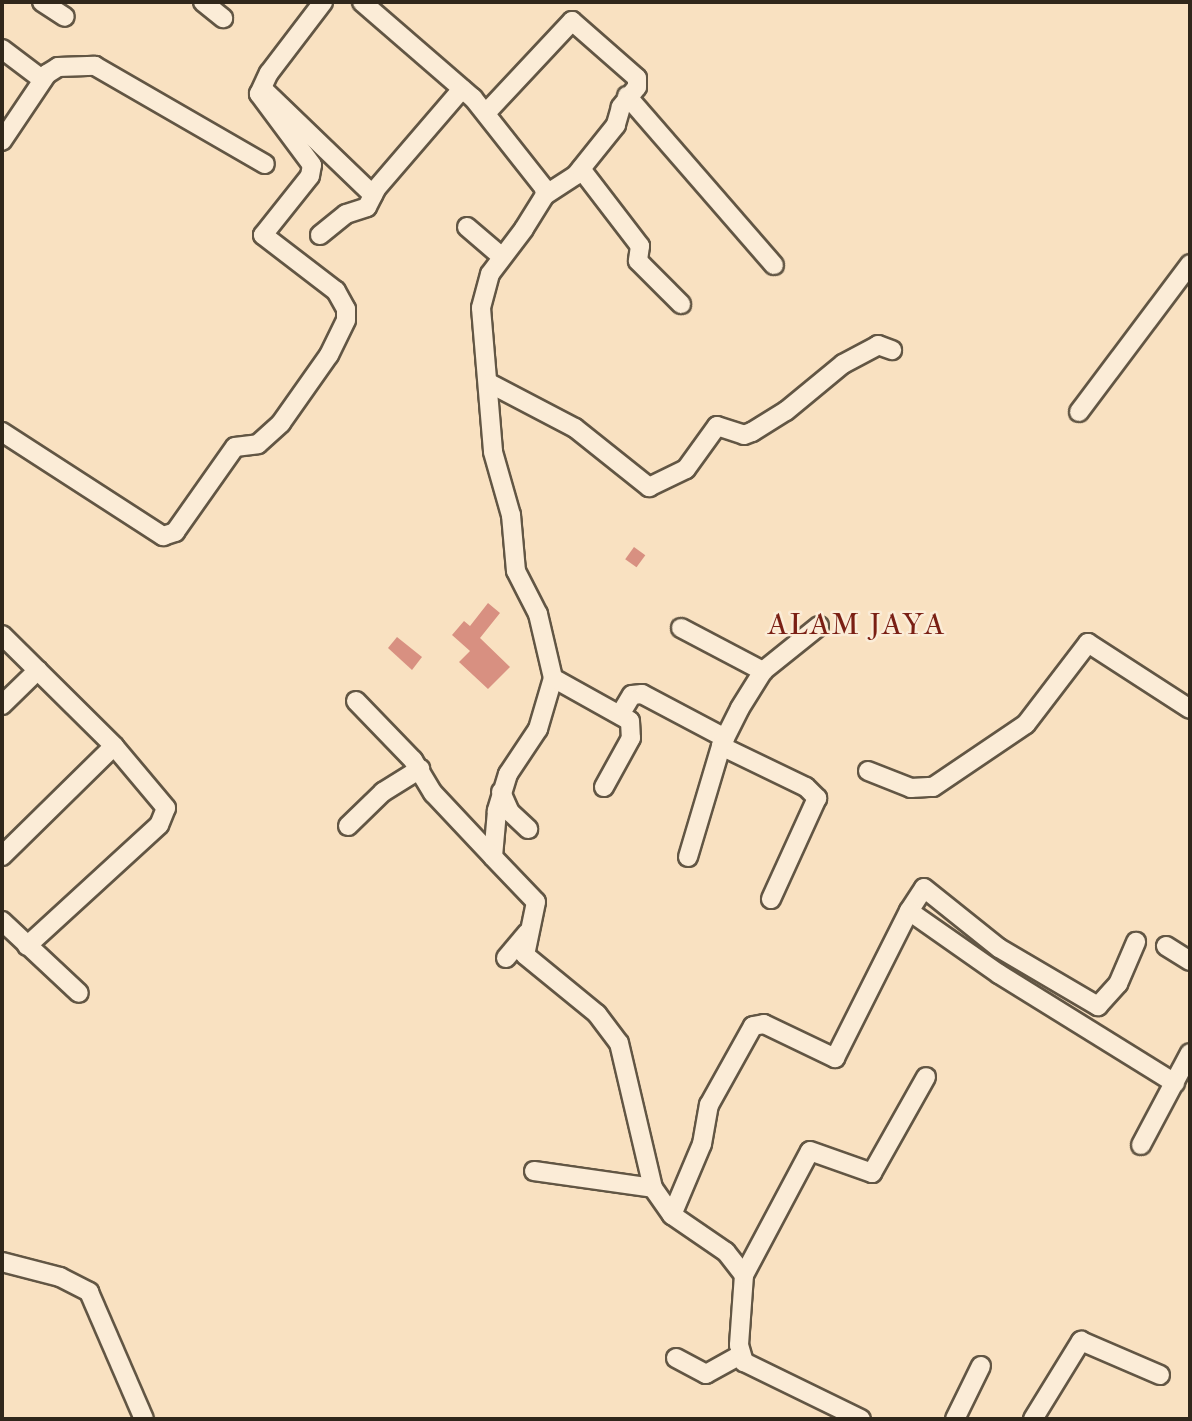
<!DOCTYPE html>
<html>
<head>
<meta charset="utf-8">
<style>
	body { margin:0 }
	#map { position:relative; width:1192px; height:1421px; overflow:hidden; background:#f9e1c1; font-family:"IM FELL French Canon",serif }
	div>[style] { position:absolute }
	.building>* { inset:0; background:#d89081; transform-origin:0 0 }
	.roads { filter:drop-shadow(2px 0 #625644) drop-shadow(-2px 0 #625644) drop-shadow(0 2px #625644) drop-shadow(0 -2px #625644) }
	.minor>* { height:18px; margin:-9px; padding:0 9px; transform-origin:9px; border-radius:9px; background:#fbecd7 }
	span { translate:-50% -50%; white-space:nowrap; text-align:center; line-height:1.15; -webkit-text-stroke:5px #fbecd7; paint-order:stroke }
	.quarter-label { font-size:30px; color:#7a1f14; letter-spacing:2px }
	.frame { position:absolute; inset:0; border:4px solid #30271b; pointer-events:none }
</style>
</head>
<body>
<div id="map">
	<div class="building">
		<i style="left:634px;top:547px;width:14px;height:15px;rotate:36deg"></i>
		<i style="clip-path:polygon(488px 603px,500px 613px,480px 638px,510px 667px,488px 689px,459px 662px,470px 651px,452px 635px,464px 621px,470px 626px)"></i>
		<i style="clip-path:polygon(397px 637px,422px 657px,412px 670px,388px 648px)"></i>
	</div>
	<div class="roads">
		<div class="minor">
			<i style="left:42px;top:2px;width:27px;rotate:33deg"></i>
			<i style="left:203px;top:2px;width:26px;rotate:39deg"></i>
			<i style="left:362px;top:2px;width:147px;rotate:40.9deg"></i>
			<i style="left:473px;top:98px;width:115px;rotate:51.7deg"></i>
			<i style="left:544px;top:188px;width:7px;rotate:82deg"></i>
			<i style="left:545px;top:195px;width:40px;rotate:122deg"></i>
			<i style="left:524px;top:229px;width:56px;rotate:127.1deg"></i>
			<i style="left:490px;top:274px;width:35px;rotate:105deg"></i>
			<i style="left:481px;top:308px;width:144px;rotate:85.2deg"></i>
			<i style="left:493px;top:452px;width:66px;rotate:74.1deg"></i>
			<i style="left:511px;top:515px;width:56px;rotate:84.9deg"></i>
			<i style="left:516px;top:571px;width:48px;rotate:62.9deg"></i>
			<i style="left:538px;top:614px;width:66px;rotate:76.8deg"></i>
			<i style="left:553px;top:678px;width:53px;rotate:106.4deg"></i>
			<i style="left:538px;top:729px;width:54px;rotate:123.7deg"></i>
			<i style="left:508px;top:774px;width:39px;rotate:107deg"></i>
			<i style="left:497px;top:811px;width:46px;rotate:95deg"></i>
			<i style="left:493px;top:857px;width:62px;rotate:46.3deg"></i>
			<i style="left:536px;top:902px;width:54px;rotate:101.7deg"></i>
			<i style="left:525px;top:955px;width:93px;rotate:39.3deg"></i>
			<i style="left:597px;top:1014px;width:36px;rotate:53deg"></i>
			<i style="left:619px;top:1043px;width:149px;rotate:76.8deg"></i>
			<i style="left:653px;top:1188px;width:33px;rotate:55deg"></i>
			<i style="left:672px;top:1215px;width:65px;rotate:34.4deg"></i>
			<i style="left:726px;top:1252px;width:29px;rotate:52deg"></i>
			<i style="left:744px;top:1275px;width:70px;rotate:94.1deg"></i>
			<i style="left:739px;top:1345px;width:18px;rotate:74deg"></i>
			<i style="left:744px;top:1362px;width:130px;rotate:26deg"></i>
			<i style="left:2px;top:49px;width:51px;rotate:37.1deg"></i>
			<i style="left:265px;top:91px;width:150px;rotate:43.9deg"></i>
			<i style="left:627px;top:96px;width:224px;rotate:49deg"></i>
			<i style="left:486px;top:113px;width:126px;rotate:-46.9deg"></i>
			<i style="left:572px;top:21px;width:86px;rotate:41.2deg"></i>
			<i style="left:637px;top:78px;width:9px;rotate:90deg"></i>
			<i style="left:637px;top:87px;width:26px;rotate:129deg"></i>
			<i style="left:621px;top:107px;width:19px;rotate:106deg"></i>
			<i style="left:616px;top:125px;width:64px;rotate:128.7deg"></i>
			<i style="left:576px;top:175px;width:37px;rotate:147deg"></i>
			<i style="left:2px;top:141px;width:81px;rotate:-56.1deg"></i>
			<i style="left:47px;top:74px;width:13px;rotate:-32deg"></i>
			<i style="left:58px;top:67px;width:37px;rotate:-2deg"></i>
			<i style="left:95px;top:66px;width:196px;rotate:30deg"></i>
			<i style="left:581px;top:169px;width:97px;rotate:52.5deg"></i>
			<i style="left:640px;top:246px;width:15px;rotate:98deg"></i>
			<i style="left:638px;top:261px;width:61px;rotate:45deg"></i>
			<i style="left:467px;top:227px;width:46px;rotate:40.6deg"></i>
			<i style="left:320px;top:235px;width:33px;rotate:-39deg"></i>
			<i style="left:346px;top:214px;width:22px;rotate:-18deg"></i>
			<i style="left:367px;top:207px;width:20px;rotate:-63deg"></i>
			<i style="left:376px;top:189px;width:132px;rotate:-49.3deg"></i>
			<i style="left:489px;top:383px;width:97px;rotate:27.6deg"></i>
			<i style="left:575px;top:428px;width:95px;rotate:38.6deg"></i>
			<i style="left:649px;top:487px;width:41px;rotate:-25.9deg"></i>
			<i style="left:686px;top:469px;width:53px;rotate:-54.2deg"></i>
			<i style="left:717px;top:426px;width:28px;rotate:18deg"></i>
			<i style="left:744px;top:435px;width:9px;rotate:-21deg"></i>
			<i style="left:752px;top:432px;width:40px;rotate:-32deg"></i>
			<i style="left:786px;top:411px;width:74px;rotate:-39.5deg"></i>
			<i style="left:843px;top:364px;width:40px;rotate:-28deg"></i>
			<i style="left:878px;top:345px;width:15px;rotate:20deg"></i>
			<i style="left:1079px;top:412px;width:185px;rotate:-53.1deg"></i>
			<i style="left:2px;top:432px;width:192px;rotate:32.9deg"></i>
			<i style="left:163px;top:536px;width:13px;rotate:-18deg"></i>
			<i style="left:175px;top:532px;width:104px;rotate:-54.8deg"></i>
			<i style="left:235px;top:447px;width:23px;rotate:-7deg"></i>
			<i style="left:258px;top:444px;width:31px;rotate:-42deg"></i>
			<i style="left:281px;top:423px;width:83px;rotate:-54.8deg"></i>
			<i style="left:329px;top:355px;width:39px;rotate:-64deg"></i>
			<i style="left:346px;top:320px;width:11px;rotate:-90deg"></i>
			<i style="left:346px;top:309px;width:21px;rotate:-119deg"></i>
			<i style="left:336px;top:291px;width:92px;rotate:-142.5deg"></i>
			<i style="left:263px;top:235px;width:75px;rotate:-51.5deg"></i>
			<i style="left:310px;top:176px;width:11px;rotate:-80deg"></i>
			<i style="left:312px;top:165px;width:89px;rotate:-126.7deg"></i>
			<i style="left:259px;top:94px;width:23px;rotate:-65deg"></i>
			<i style="left:269px;top:73px;width:89px;rotate:-52.7deg"></i>
			<i style="left:681px;top:628px;width:93px;rotate:27.7deg"></i>
			<i style="left:2px;top:635px;width:158px;rotate:44.7deg"></i>
			<i style="left:114px;top:746px;width:81px;rotate:50deg"></i>
			<i style="left:166px;top:808px;width:18px;rotate:112deg"></i>
			<i style="left:159px;top:825px;width:179px;rotate:137.5deg"></i>
			<i style="left:553px;top:678px;width:88px;rotate:29.2deg"></i>
			<i style="left:630px;top:721px;width:17px;rotate:87deg"></i>
			<i style="left:631px;top:738px;width:56px;rotate:118.9deg"></i>
			<i style="left:356px;top:701px;width:82px;rotate:46deg"></i>
			<i style="left:413px;top:760px;width:39px;rotate:59deg"></i>
			<i style="left:433px;top:793px;width:88px;rotate:46.8deg"></i>
			<i style="left:2px;top:705px;width:50px;rotate:-44.2deg"></i>
			<i style="left:621px;top:713px;width:21px;rotate:-59deg"></i>
			<i style="left:632px;top:695px;width:10px;rotate:-6deg"></i>
			<i style="left:642px;top:694px;width:94px;rotate:27.9deg"></i>
			<i style="left:721px;top:746px;width:94px;rotate:25.8deg"></i>
			<i style="left:806px;top:787px;width:16px;rotate:45deg"></i>
			<i style="left:817px;top:798px;width:111px;rotate:114.5deg"></i>
			<i style="left:868px;top:771px;width:46px;rotate:21.6deg"></i>
			<i style="left:911px;top:788px;width:22px;rotate:-3deg"></i>
			<i style="left:933px;top:787px;width:112px;rotate:-34.1deg"></i>
			<i style="left:1026px;top:724px;width:102px;rotate:-52.6deg"></i>
			<i style="left:1088px;top:643px;width:121px;rotate:32.9deg"></i>
			<i style="left:501px;top:792px;width:22px;rotate:66deg"></i>
			<i style="left:510px;top:812px;width:25px;rotate:43deg"></i>
			<i style="left:348px;top:826px;width:49px;rotate:-44.2deg"></i>
			<i style="left:383px;top:792px;width:44px;rotate:-31.9deg"></i>
			<i style="left:2px;top:856px;width:157px;rotate:-44.5deg"></i>
			<i style="left:688px;top:857px;width:116px;rotate:-73.4deg"></i>
			<i style="left:721px;top:746px;width:42px;rotate:-63.4deg"></i>
			<i style="left:740px;top:708px;width:44px;rotate:-58.1deg"></i>
			<i style="left:763px;top:671px;width:72px;rotate:-38.8deg"></i>
			<i style="left:909px;top:911px;width:27px;rotate:-57deg"></i>
			<i style="left:924px;top:888px;width:96px;rotate:38.7deg"></i>
			<i style="left:999px;top:948px;width:115px;rotate:30.4deg"></i>
			<i style="left:1098px;top:1006px;width:30px;rotate:-48deg"></i>
			<i style="left:1118px;top:984px;width:46px;rotate:-66.8deg"></i>
			<i style="left:2px;top:921px;width:105px;rotate:43.1deg"></i>
			<i style="left:1166px;top:946px;width:28px;rotate:32deg"></i>
			<i style="left:506px;top:958px;width:33px;rotate:-50deg"></i>
			<i style="left:1141px;top:1145px;width:104px;rotate:-62deg"></i>
			<i style="left:534px;top:1171px;width:120px;rotate:8.1deg"></i>
			<i style="left:672px;top:1215px;width:77px;rotate:-67.1deg"></i>
			<i style="left:702px;top:1144px;width:40px;rotate:-80deg"></i>
			<i style="left:709px;top:1105px;width:90px;rotate:-60.9deg"></i>
			<i style="left:753px;top:1026px;width:11px;rotate:-10deg"></i>
			<i style="left:764px;top:1024px;width:79px;rotate:25.6deg"></i>
			<i style="left:835px;top:1058px;width:165px;rotate:-63.3deg"></i>
			<i style="left:909px;top:911px;width:110px;rotate:35deg"></i>
			<i style="left:999px;top:974px;width:207px;rotate:31.8deg"></i>
			<i style="left:2px;top:1262px;width:60px;rotate:14.5deg"></i>
			<i style="left:60px;top:1277px;width:33px;rotate:27deg"></i>
			<i style="left:89px;top:1292px;width:138px;rotate:66.6deg"></i>
			<i style="left:744px;top:1275px;width:140px;rotate:-62deg"></i>
			<i style="left:810px;top:1151px;width:66px;rotate:19.5deg"></i>
			<i style="left:872px;top:1173px;width:110px;rotate:-60.6deg"></i>
			<i style="left:676px;top:1358px;width:34px;rotate:28deg"></i>
			<i style="left:706px;top:1374px;width:39px;rotate:-29deg"></i>
			<i style="left:955px;top:1419px;width:59px;rotate:-63.9deg"></i>
			<i style="left:1033px;top:1419px;width:92px;rotate:-58.4deg"></i>
			<i style="left:1081px;top:1341px;width:86px;rotate:23.3deg"></i>
		</div>
	</div>
	<div class="quarter-label">
		<span style="left:857px;top:625px">ALAM JAYA</span>
	</div>
	<div class="frame"></div>
</div>
</body>
</html>
